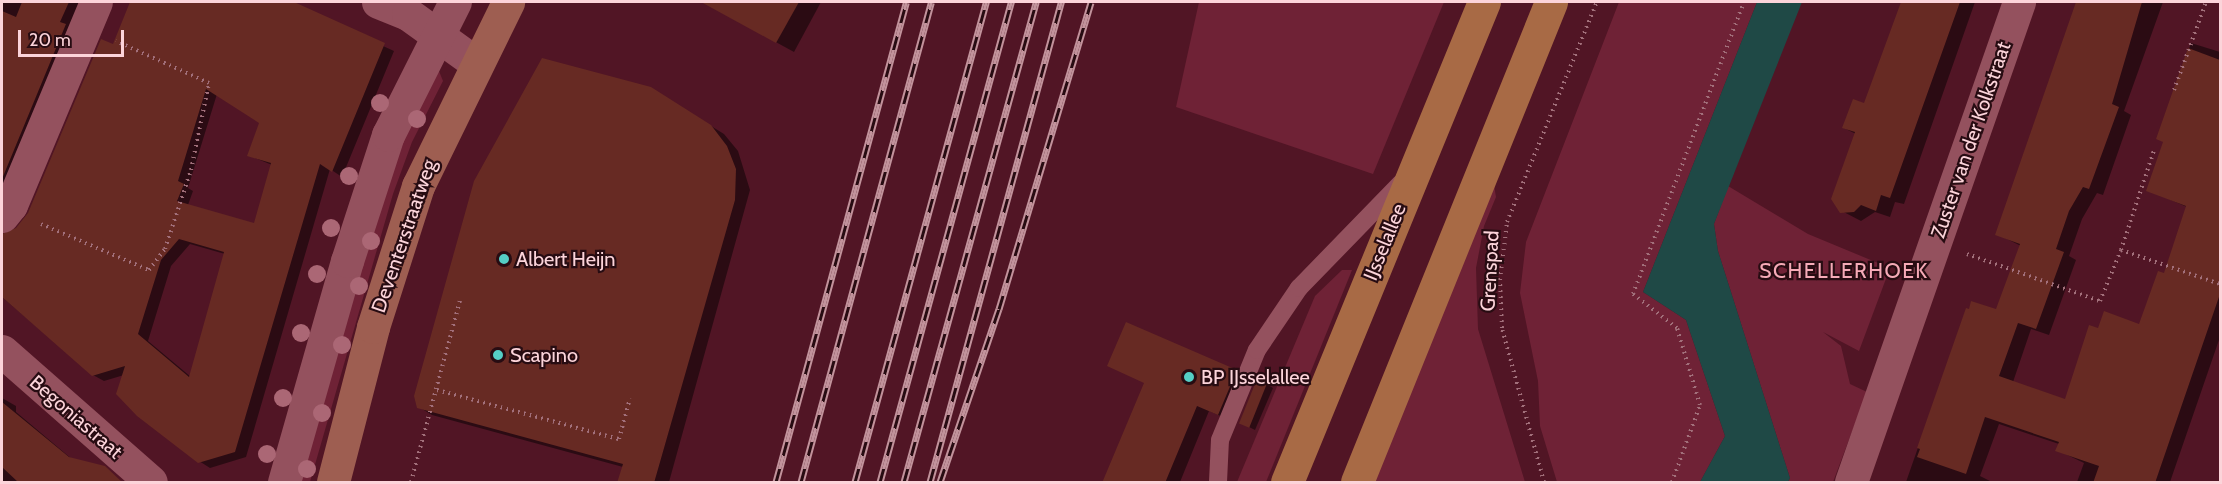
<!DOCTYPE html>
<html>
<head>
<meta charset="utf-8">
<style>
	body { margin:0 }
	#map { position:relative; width:2222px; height:484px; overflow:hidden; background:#511525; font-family:Cabin,sans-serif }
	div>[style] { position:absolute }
	.green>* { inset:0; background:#6f2236 }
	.water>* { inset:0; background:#1f4946 }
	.shadow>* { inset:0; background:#0007 }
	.building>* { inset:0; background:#672a23; transform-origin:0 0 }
	.path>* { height:4px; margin-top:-2px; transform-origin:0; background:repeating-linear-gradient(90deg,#a2707b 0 1.5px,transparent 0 6px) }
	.lane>* { height:18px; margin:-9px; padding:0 9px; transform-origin:9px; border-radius:9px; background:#94515e }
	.street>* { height:33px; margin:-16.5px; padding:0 16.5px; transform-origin:16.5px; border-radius:16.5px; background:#94515e }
	.secondary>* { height:33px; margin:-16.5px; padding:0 16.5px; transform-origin:16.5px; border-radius:16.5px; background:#9e5e51 }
	.primary>* { height:33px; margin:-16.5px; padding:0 16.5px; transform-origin:16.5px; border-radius:16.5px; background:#a86a45 }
	.rail>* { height:7px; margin-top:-3.5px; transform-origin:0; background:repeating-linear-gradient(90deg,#270c12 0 14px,#c2939c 0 28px); box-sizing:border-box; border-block:2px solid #c2939c }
	.trees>* { width:18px; height:18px; margin:-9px; border-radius:50%; background:#ab6775 }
	.dots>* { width:16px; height:16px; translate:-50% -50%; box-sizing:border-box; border:3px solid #270c12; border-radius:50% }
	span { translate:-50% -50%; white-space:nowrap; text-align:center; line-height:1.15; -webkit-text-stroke:4.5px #270c12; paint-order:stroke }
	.street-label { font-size:20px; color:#fcd4da }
	.poi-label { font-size:20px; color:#fcd4da }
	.left { translate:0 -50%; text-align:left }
	.neighbourhood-label { font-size:21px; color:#f6aab7; letter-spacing:1.5px }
	.frame { position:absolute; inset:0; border:3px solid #fcd4da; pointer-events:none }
	.scale { position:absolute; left:18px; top:30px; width:106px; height:27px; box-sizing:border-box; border:3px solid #fcd4da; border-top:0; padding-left:8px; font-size:18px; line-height:21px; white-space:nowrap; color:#fcd4da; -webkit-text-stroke:4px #270c12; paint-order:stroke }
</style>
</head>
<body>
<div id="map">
	<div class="green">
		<i style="clip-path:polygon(1199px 2px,1444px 2px,1373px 174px,1176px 107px)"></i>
		<i style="clip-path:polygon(1619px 2px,1757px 2px,1643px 292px,1686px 320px,1725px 436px,1700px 482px,1557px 482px,1540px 426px,1538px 381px,1520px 293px,1526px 242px)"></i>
		<i style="clip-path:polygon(437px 66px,443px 81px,412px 142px,393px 194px,310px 482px,296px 482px,389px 167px)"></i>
		<i style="clip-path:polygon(1494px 185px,1496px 197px,1484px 226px,1476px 268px,1478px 329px,1525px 482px,1373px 482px)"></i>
		<i style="clip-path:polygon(1728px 186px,1808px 234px,1890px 268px,1859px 351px,1823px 332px,1841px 346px,1850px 384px,1867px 392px,1833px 482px,1788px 482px,1790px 478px,1718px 251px,1714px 224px)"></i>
		<i style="clip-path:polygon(1342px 270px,1352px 270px,1266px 482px,1237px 482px,1315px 296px)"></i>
	</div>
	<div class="water">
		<i style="clip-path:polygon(1757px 2px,1802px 2px,1714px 224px,1718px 251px,1790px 478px,1788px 482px,1700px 482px,1725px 436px,1686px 320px,1643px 292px)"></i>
	</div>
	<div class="shadow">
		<i style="clip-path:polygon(2px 2px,85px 2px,2px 196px)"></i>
		<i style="clip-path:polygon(evenodd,131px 2px,286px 2px,394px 51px,342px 177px,330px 169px,246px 457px,210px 468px,199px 461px,124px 375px,104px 381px,93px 375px,2px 297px,2px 258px,58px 195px,131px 2px,217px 94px,260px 122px,248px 155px,272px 165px,255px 224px,188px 205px,193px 191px,188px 188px,217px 94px,131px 2px,190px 244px,225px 254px,191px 377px,148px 341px,171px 266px,190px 244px)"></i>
		<i style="clip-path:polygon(703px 2px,821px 2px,794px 52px)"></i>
		<i style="clip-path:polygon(1902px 2px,1975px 2px,1904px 204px,1895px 202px,1890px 217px,1875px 212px,1861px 221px,1838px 209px,1833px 199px,1856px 134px,1844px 128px,1865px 105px)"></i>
		<i style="clip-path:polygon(2078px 2px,2163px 2px,2124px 111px,2131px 115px,2103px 195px,2097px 193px,2082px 219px,2069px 256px,2076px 260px,2049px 335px,2031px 329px,2013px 382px,2066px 400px,2099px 330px,2140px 326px,2165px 275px,2187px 207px,2148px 190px,2164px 142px,2158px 139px,2191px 43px,2220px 52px,2220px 337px,2170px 482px,2077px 482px,2084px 463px,2057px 450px,2059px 444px,1999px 424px,1980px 476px,1992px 482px,1906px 482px,1966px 310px,1997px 311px,2021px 246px,1997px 234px)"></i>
		<i style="clip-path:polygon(664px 97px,724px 134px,738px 151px,750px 190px,669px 482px,619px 482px,623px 467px,432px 415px,419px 407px)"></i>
		<i style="clip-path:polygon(1236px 371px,1247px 377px,1230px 420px,1209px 411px,1180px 482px,1104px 482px,1145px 383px)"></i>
		<i style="clip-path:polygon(1266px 384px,1273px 388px,1255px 430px,1241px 423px)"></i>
		<i style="clip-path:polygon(2px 398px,16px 406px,16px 412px,73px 460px,114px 482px,2px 482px)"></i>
	</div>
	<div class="building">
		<i style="clip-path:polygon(22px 2px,69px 2px,60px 22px,66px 24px,2px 179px,2px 11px,16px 17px)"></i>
		<i style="clip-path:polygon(evenodd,130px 2px,294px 2px,385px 43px,332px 172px,320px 164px,235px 452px,198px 463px,137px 416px,116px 394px,125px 366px,92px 376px,2px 297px,2px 234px,16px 228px,28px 213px,101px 39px,113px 44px,130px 2px,206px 89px,259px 123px,247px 156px,271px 163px,254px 223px,177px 201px,184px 184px,178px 181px,206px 89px,130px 2px,179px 239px,224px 252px,189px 377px,138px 334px,161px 260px,179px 239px)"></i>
		<i style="clip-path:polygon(701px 2px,799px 2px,776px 43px)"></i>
		<i style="clip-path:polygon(1901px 2px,1960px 2px,1890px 198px,1881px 195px,1876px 211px,1861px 205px,1854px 212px,1840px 213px,1831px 199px,1855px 132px,1842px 128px,1853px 99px,1864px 103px)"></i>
		<i style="clip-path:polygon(2076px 2px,2142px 2px,2112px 104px,2119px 107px,2089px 189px,2083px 187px,2069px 211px,2056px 249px,2064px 252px,2036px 329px,2018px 323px,1999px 376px,2065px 399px,2089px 325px,2098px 328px,2104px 311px,2139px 324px,2158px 271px,2164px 273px,2186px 206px,2146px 191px,2163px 142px,2156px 139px,2188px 48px,2220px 60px,2220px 294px,2155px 483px,2093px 483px,2099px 466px,2055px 451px,2059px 442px,1985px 417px,1966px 474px,1917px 457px,1920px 449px,1917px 448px,1966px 308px,1969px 309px,1971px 301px,1996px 309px,2020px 244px,1995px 235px)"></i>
		<i style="clip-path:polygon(542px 58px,651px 87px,711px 125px,727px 146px,736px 169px,735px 200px,654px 483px,617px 483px,623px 464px,417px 408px,414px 396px,474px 181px)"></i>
		<i style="clip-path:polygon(1126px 322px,1237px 370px,1218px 415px,1197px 406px,1165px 483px,1102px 483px,1144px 383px,1107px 366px)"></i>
		<i style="left:1257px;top:379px;width:11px;height:48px;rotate:22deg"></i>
		<i style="clip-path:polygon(2px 402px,69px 457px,105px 466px,123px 483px,19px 483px,2px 467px)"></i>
	</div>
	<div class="path">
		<i style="left:2174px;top:90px;width:94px;rotate:-70deg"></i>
		<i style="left:41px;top:224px;width:117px;rotate:23.1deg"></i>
		<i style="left:149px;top:270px;width:26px;rotate:-53deg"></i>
		<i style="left:165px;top:249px;width:83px;rotate:-71.8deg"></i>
		<i style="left:191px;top:170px;width:89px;rotate:-78.3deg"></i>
		<i style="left:209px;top:83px;width:102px;rotate:-155.7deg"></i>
		<i style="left:2121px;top:250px;width:105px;rotate:-71.7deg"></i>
		<i style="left:1967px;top:254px;width:141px;rotate:19.5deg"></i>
		<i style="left:2100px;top:301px;width:55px;rotate:-67.6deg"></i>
		<i style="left:2121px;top:250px;width:105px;rotate:19deg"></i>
		<i style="left:437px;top:390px;width:188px;rotate:15.1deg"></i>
		<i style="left:619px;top:439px;width:42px;rotate:-75deg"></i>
		<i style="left:411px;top:482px;width:188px;rotate:-74.9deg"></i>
		<i style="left:1544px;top:482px;width:160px;rotate:-105.3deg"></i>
		<i style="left:1502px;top:328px;width:48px;rotate:-92.4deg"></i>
		<i style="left:1500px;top:280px;width:58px;rotate:-83.1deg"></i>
		<i style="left:1507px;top:222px;width:238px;rotate:-67.8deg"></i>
		<i style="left:1672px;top:482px;width:82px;rotate:-70deg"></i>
		<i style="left:1700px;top:405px;width:80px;rotate:-106.6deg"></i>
		<i style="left:1677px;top:328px;width:56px;rotate:-142.3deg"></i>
		<i style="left:1633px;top:294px;width:312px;rotate:-69.2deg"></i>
	</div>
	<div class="lane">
		<i style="left:1218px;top:482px;width:42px;rotate:-87.3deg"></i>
		<i style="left:1220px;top:440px;width:97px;rotate:-67.7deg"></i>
		<i style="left:1257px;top:350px;width:75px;rotate:-55.9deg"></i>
		<i style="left:1299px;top:288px;width:146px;rotate:-45.8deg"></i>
	</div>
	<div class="street">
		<i style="left:378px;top:2px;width:32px;rotate:22deg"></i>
		<i style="left:408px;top:14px;width:84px;rotate:35.8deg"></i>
		<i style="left:2px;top:216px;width:14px;rotate:-51deg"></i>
		<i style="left:11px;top:205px;width:220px;rotate:-67.3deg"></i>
		<i style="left:2px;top:351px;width:198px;rotate:41.3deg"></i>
		<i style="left:284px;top:482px;width:230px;rotate:-74.1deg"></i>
		<i style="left:347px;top:261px;width:133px;rotate:-72deg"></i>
		<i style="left:388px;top:135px;width:149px;rotate:-63.3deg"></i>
		<i style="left:1851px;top:482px;width:509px;rotate:-70.71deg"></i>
	</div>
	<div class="secondary">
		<i style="left:333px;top:482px;width:160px;rotate:-75.5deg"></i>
		<i style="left:373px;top:327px;width:148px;rotate:-72.3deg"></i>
		<i style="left:418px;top:186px;width:205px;rotate:-63.9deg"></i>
	</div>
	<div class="primary">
		<i style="left:1287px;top:482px;width:519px;rotate:-67.69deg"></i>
		<i style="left:1357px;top:482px;width:518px;rotate:-67.99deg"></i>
	</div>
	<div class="rail">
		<i style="left:776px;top:482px;width:497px;rotate:-74.8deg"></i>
		<i style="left:801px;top:482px;width:497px;rotate:-74.8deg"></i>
		<i style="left:855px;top:482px;width:498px;rotate:-74.7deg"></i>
		<i style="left:880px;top:482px;width:498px;rotate:-74.7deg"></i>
		<i style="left:904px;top:482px;width:498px;rotate:-74.6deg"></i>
		<i style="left:930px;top:482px;width:498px;rotate:-74.7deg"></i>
		<i style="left:940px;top:482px;width:183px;rotate:-71.2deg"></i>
		<i style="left:999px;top:309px;width:320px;rotate:-73.3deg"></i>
	</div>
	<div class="trees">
		<i style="left:380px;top:103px"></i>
		<i style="left:417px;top:119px"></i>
		<i style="left:349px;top:176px"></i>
		<i style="left:331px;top:228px"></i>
		<i style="left:371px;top:241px"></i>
		<i style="left:317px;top:274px"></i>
		<i style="left:359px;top:286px"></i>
		<i style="left:301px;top:333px"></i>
		<i style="left:342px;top:345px"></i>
		<i style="left:283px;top:398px"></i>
		<i style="left:322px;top:413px"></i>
		<i style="left:267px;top:454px"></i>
		<i style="left:307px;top:469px"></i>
	</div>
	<div class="dots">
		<i style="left:504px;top:259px;background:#55cec5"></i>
		<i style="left:498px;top:355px;background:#55cec5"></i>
		<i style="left:1189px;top:377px;background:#55cec5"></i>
	</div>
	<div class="street-label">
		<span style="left:1971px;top:140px;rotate:-71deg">Zuster van der Kolkstraat</span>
		<span style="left:404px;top:236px;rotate:-71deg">Deventerstraatweg</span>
		<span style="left:1385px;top:242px;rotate:-68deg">IJsselallee</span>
		<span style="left:1490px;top:271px;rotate:-87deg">Grenspad</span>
		<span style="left:76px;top:417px;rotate:41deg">Begoniastraat</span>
	</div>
	<div class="poi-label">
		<span class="left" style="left:516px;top:259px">Albert Heijn</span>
		<span class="left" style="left:510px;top:355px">Scapino</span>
		<span class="left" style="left:1201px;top:377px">BP IJsselallee</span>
	</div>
	<div class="neighbourhood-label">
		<span style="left:1844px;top:271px">SCHELLERHOEK</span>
	</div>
	<div class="frame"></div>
	<div class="scale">20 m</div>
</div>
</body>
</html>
